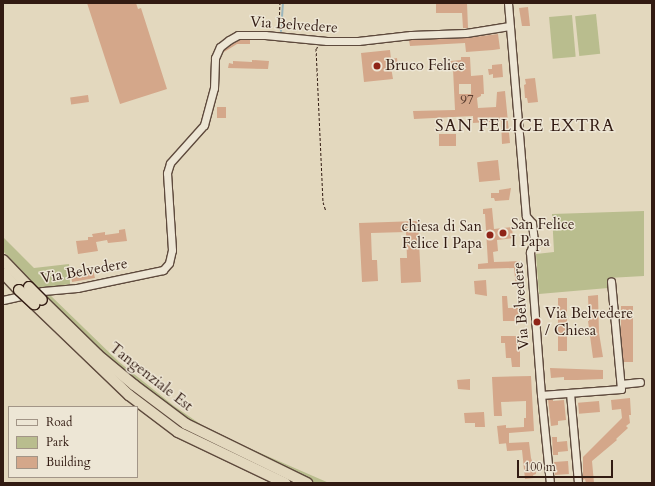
<!DOCTYPE html>
<html>
<head>
<meta charset="utf-8">
<style>
	body { margin:0 }
	#map { position:relative; width:655px; height:486px; overflow:hidden; background:#e3d8be; font-family:Cardo,serif }
	div>[style] { position:absolute }
	.green>* { inset:0; background:#b9bd8e; transform-origin:0 0 }
	.stream>* { height:2px; margin:-1px; padding:0 1px; transform-origin:1px; border-radius:1px; background:#9bb6bd }
	.building>* { inset:0; background:#d4a78a; transform-origin:0 0 }
	.path>* { height:1px; margin-top:-0.5px; transform-origin:0; background:repeating-linear-gradient(90deg,#321b12 0 3px,transparent 0 5px) }
	.roads { filter:drop-shadow(1px 0 #5e4a3d) drop-shadow(-1px 0 #5e4a3d) drop-shadow(0 1px #5e4a3d) drop-shadow(0 -1px #5e4a3d) }
	.minor>* { height:7px; margin:-3.5px; padding:0 3.5px; transform-origin:3.5px; border-radius:3.5px; background:#ede6d5 }
	.highway>* { height:10px; margin:-5px; padding:0 5px; transform-origin:5px; border-radius:5px; background:#e3d8be }
	.bridges { filter:drop-shadow(1px 0 #321b12) drop-shadow(-1px 0 #321b12) drop-shadow(0 1px #321b12) drop-shadow(0 -1px #321b12) }
	.highway-bridge>* { height:10px; margin:-5px; padding:0 5px; transform-origin:5px; border-radius:5px; background:#e3d8be }
	.dots>* { width:11px; height:11px; translate:-50% -50%; box-sizing:border-box; border:2px solid #ede6d5; border-radius:50% }
	span { translate:-50% -50%; white-space:nowrap; text-align:center; line-height:1.15; -webkit-text-stroke:3px #ede6d5; paint-order:stroke }
	.number-label { font-size:13px; color:#5a3e30 }
	.number-label span { -webkit-text-stroke-width:0 }
	.street-label { font-size:15px; color:#321b12 }
	.poi-label { font-size:15px; color:#321b12 }
	.left { translate:0 -50%; text-align:left }
	.right { translate:-100% -50%; text-align:right }
	.quarter-label { font-size:17px; color:#321b12; letter-spacing:1px }
	.frame { position:absolute; inset:0; border:4px solid #321b12; pointer-events:none }
	.legend { position:absolute; left:8px; top:406px; width:130px; height:72px; box-sizing:border-box; background:#ede6d5; border:1px solid #a29587; margin:0; padding:5px 7px; list-style:none; font-size:12px; color:#321b12 }
	.legend li { display:flex; align-items:center; gap:8px; height:20px }
	.legend b { width:20px; border:1px solid #a29587 }
	.scale { position:absolute; left:517px; top:460px; width:96px; height:18px; box-sizing:border-box; border:2px solid #321b12; border-top:0; padding-left:5px; font-size:12px; line-height:14px; white-space:nowrap; color:#321b12; -webkit-text-stroke:3px #ede6d5; paint-order:stroke }
</style>
</head>
<body>
<div id="map">
	<div class="green">
		<i style="left:596px;top:14px;width:40px;height:21px;rotate:84deg"></i>
		<i style="left:572px;top:15px;width:42px;height:23px;rotate:85deg"></i>
		<i style="clip-path:polygon(644px 211px,644px 276px,608px 278px,608px 288px,539px 294px,536px 254px,554px 252px,552px 214px)"></i>
		<i style="clip-path:polygon(3px 237px,34px 268px,69px 264px,70px 284px,38px 289px,3px 251px)"></i>
		<i style="clip-path:polygon(49px 294px,119px 362px,174px 406px,212px 432px,329px 483px,305px 483px,162px 407px,40px 296px)"></i>
	</div>
	<div class="stream">
		<i style="left:281px;top:31px;width:28px;rotate:-86deg"></i>
	</div>
	<div class="building">
		<i style="clip-path:polygon(87px 3px,136px 3px,138px 9px,141px 8px,167px 89px,120px 104px)"></i>
		<i style="clip-path:polygon(436px 3px,467px 3px,468px 28px,463px 28px,462px 13px,436px 13px)"></i>
		<i style="clip-path:polygon(528px 7px,530px 26px,522px 26px,519px 8px)"></i>
		<i style="clip-path:polygon(498px 34px,500px 49px,493px 50px,466px 52px,465px 43px,410px 46px,409px 40px,466px 38px)"></i>
		<i style="clip-path:polygon(239px 40px,250px 40px,250px 44px,237px 44px,224px 52px,224px 50px)"></i>
		<i style="clip-path:polygon(390px 50px,391px 59px,397px 58px,398px 67px,391px 67px,393px 79px,364px 82px,361px 53px)"></i>
		<i style="clip-path:polygon(evenodd,461px 57px,470px 57px,471px 76px,483px 75px,484px 94px,481px 94px,481px 96px,477px 98px,478px 108px,496px 107px,497px 92px,505px 91px,510px 143px,502px 144px,501px 121px,473px 123px,473px 116px,414px 119px,413px 111px,455px 110px,453px 69px,441px 70px,441px 62px,461px 60px,461px 57px,459px 84px,471px 84px,471px 94px,459px 94px,459px 84px)"></i>
		<i style="clip-path:polygon(252px 60px,269px 61px,268px 69px,228px 68px,229px 63px,233px 64px,233px 61px,252px 62px)"></i>
		<i style="clip-path:polygon(502px 64px,503px 77px,493px 78px,493px 74px,489px 75px,488px 69px,492px 69px,492px 65px)"></i>
		<i style="clip-path:polygon(535px 78px,538px 102px,528px 103px,527px 98px,525px 98px,524px 85px,526px 84px,525px 79px)"></i>
		<i style="left:88px;top:95px;width:7px;height:18px;rotate:82deg"></i>
		<i style="left:217px;top:107px;width:9px;height:11px"></i>
		<i style="left:456px;top:134px;width:12px;height:17px;rotate:90deg"></i>
		<i style="left:498px;top:160px;width:20px;height:21px;rotate:84deg"></i>
		<i style="clip-path:polygon(511px 188px,509px 200px,495px 201px,494px 198px,491px 198px,491px 193px,499px 193px,499px 190px)"></i>
		<i style="clip-path:polygon(492px 208px,494px 229px,512px 227px,513px 238px,497px 240px,498px 251px,493px 252px,494px 262px,521px 261px,523px 287px,516px 287px,514px 268px,478px 269px,478px 264px,488px 263px,485px 214px,483px 214px,483px 209px)"></i>
		<i style="clip-path:polygon(418px 221px,421px 282px,401px 283px,400px 258px,407px 258px,406px 232px,371px 233px,372px 260px,377px 260px,378px 281px,362px 282px,359px 223px)"></i>
		<i style="clip-path:polygon(125px 229px,127px 241px,108px 243px,107px 240px,96px 242px,98px 251px,78px 254px,76px 241px,88px 240px,88px 237px,93px 237px,92px 234px,105px 232px,105px 235px,119px 233px,119px 230px)"></i>
		<i style="clip-path:polygon(93px 270px,95px 278px,72px 282px,71px 275px)"></i>
		<i style="clip-path:polygon(486px 280px,487px 296px,475px 294px,474px 281px)"></i>
		<i style="clip-path:polygon(598px 295px,599px 333px,603px 357px,593px 358px,588px 321px,589px 321px,588px 296px)"></i>
		<i style="clip-path:polygon(502px 296px,507px 296px,508px 308px,518px 308px,519px 321px,503px 321px)"></i>
		<i style="left:558px;top:298px;width:9px;height:53px"></i>
		<i style="left:621px;top:306px;width:12px;height:56px"></i>
		<i style="clip-path:polygon(501px 336px,520px 336px,520px 367px,512px 367px,511px 358px,506px 358px,505px 343px,501px 343px)"></i>
		<i style="clip-path:polygon(550px 368px,603px 370px,603px 379px,577px 380px,564px 380px,564px 377px,551px 378px)"></i>
		<i style="clip-path:polygon(531px 376px,534px 431px,509px 433px,509px 443px,499px 444px,497px 426px,506px 425px,506px 428px,524px 427px,524px 418px,526px 418px,526px 401px,501px 402px,502px 416px,494px 416px,492px 377px)"></i>
		<i style="clip-path:polygon(470px 379px,470px 390px,458px 389px,457px 380px)"></i>
		<i style="clip-path:polygon(630px 398px,631px 415px,629px 415px,630px 423px,626px 426px,628px 428px,616px 439px,617px 440px,592px 461px,594px 483px,586px 483px,585px 479px,583px 480px,583px 457px,622px 418px,621px 409px,612px 410px,611px 400px)"></i>
		<i style="clip-path:polygon(548px 399px,553px 399px,553px 401px,564px 400px,566px 420px,558px 421px,558px 425px,551px 426px)"></i>
		<i style="left:599px;top:401px;width:11px;height:21px;rotate:85deg"></i>
		<i style="clip-path:polygon(484px 412px,485px 427px,475px 427px,475px 423px,465px 423px,464px 413px)"></i>
		<i style="clip-path:polygon(552px 437px,557px 437px,557px 442px,567px 441px,568px 451px,558px 452px,558px 455px,553px 455px)"></i>
		<i style="clip-path:polygon(529px 442px,531px 458px,532px 461px,534px 461px,536px 474px,533px 475px,534px 478px,525px 479px,522px 450px,507px 451px,506px 443px)"></i>
		<i style="left:568px;top:461px;width:13px;height:14px;rotate:86deg"></i>
	</div>
	<div class="path">
		<i style="left:279px;top:29px;width:26px;rotate:-88deg"></i>
		<i style="left:318px;top:47px;width:2px;rotate:153deg"></i>
		<i style="left:316px;top:48px;width:154px;rotate:87.4deg"></i>
		<i style="left:323px;top:202px;width:9px;rotate:72deg"></i>
	</div>
	<div class="roads">
		<div class="minor">
			<i style="left:508px;top:3px;width:214px;rotate:85.2deg"></i>
			<i style="left:526px;top:216px;width:9px;rotate:49deg"></i>
			<i style="left:532px;top:223px;width:19px;rotate:84deg"></i>
			<i style="left:534px;top:242px;width:11px;rotate:112deg"></i>
			<i style="left:530px;top:252px;width:143px;rotate:85.6deg"></i>
			<i style="left:541px;top:395px;width:88px;rotate:84.2deg"></i>
			<i style="left:3px;top:300px;width:41px;rotate:-12.7deg"></i>
			<i style="left:43px;top:291px;width:34px;rotate:-5deg"></i>
			<i style="left:77px;top:288px;width:88px;rotate:-11.8deg"></i>
			<i style="left:163px;top:270px;width:9px;rotate:-49deg"></i>
			<i style="left:169px;top:263px;width:13px;rotate:-77deg"></i>
			<i style="left:172px;top:250px;width:77px;rotate:-93.7deg"></i>
			<i style="left:167px;top:173px;width:10px;rotate:-73deg"></i>
			<i style="left:170px;top:163px;width:51px;rotate:-48.2deg"></i>
			<i style="left:204px;top:125px;width:38px;rotate:-75deg"></i>
			<i style="left:214px;top:88px;width:30px;rotate:-88deg"></i>
			<i style="left:215px;top:58px;width:12px;rotate:-66deg"></i>
			<i style="left:220px;top:47px;width:11px;rotate:-38deg"></i>
			<i style="left:229px;top:40px;width:10px;rotate:-29deg"></i>
			<i style="left:238px;top:35px;width:27px"></i>
			<i style="left:265px;top:35px;width:62px;rotate:5.5deg"></i>
			<i style="left:327px;top:41px;width:31px"></i>
			<i style="left:358px;top:41px;width:53px;rotate:-6.5deg"></i>
			<i style="left:411px;top:35px;width:55px;rotate:-2.1deg"></i>
			<i style="left:466px;top:33px;width:44px;rotate:-9.2deg"></i>
			<i style="left:621px;top:384px;width:19px;rotate:-6deg"></i>
			<i style="left:570px;top:393px;width:90px;rotate:84.9deg"></i>
			<i style="left:541px;top:395px;width:80px;rotate:-4.3deg"></i>
			<i style="left:621px;top:389px;width:108px;rotate:-95.3deg"></i>
		</div>
		<div class="highway">
			<i style="left:3px;top:260px;width:37px;rotate:46deg"></i>
			<i style="left:3px;top:273px;width:23px;rotate:47deg"></i>
			<i style="left:42px;top:300px;width:78px;rotate:44.5deg"></i>
			<i style="left:98px;top:355px;width:47px;rotate:39.8deg"></i>
			<i style="left:134px;top:385px;width:65px;rotate:36.9deg"></i>
			<i style="left:186px;top:424px;width:135px;rotate:26deg"></i>
			<i style="left:34px;top:304px;width:132px;rotate:43.8deg"></i>
			<i style="left:129px;top:395px;width:61px;rotate:37.1deg"></i>
			<i style="left:178px;top:432px;width:119px;rotate:25.5deg"></i>
		</div>
	</div>
	<div class="bridges">
		<div class="highway-bridge">
			<i style="left:29px;top:287px;width:18px;rotate:45deg"></i>
			<i style="left:19px;top:290px;width:21px;rotate:43deg"></i>
		</div>
	</div>
	<div class="dots">
		<i style="left:377px;top:66px;background:#8f2418"></i>
		<i style="left:503px;top:233px;background:#8f2418"></i>
		<i style="left:490px;top:235px;background:#8f2418"></i>
		<i style="left:537px;top:322px;background:#8f2418"></i>
	</div>
	<div class="number-label">
		<span style="left:467px;top:100px">97</span>
	</div>
	<div class="street-label">
		<span style="left:294px;top:25px;rotate:4deg">Via Belvedere</span>
		<span style="left:84px;top:271px;rotate:-10deg">Via Belvedere</span>
		<span style="left:521px;top:306px;rotate:-94deg">Via Belvedere</span>
		<span style="left:151px;top:377px;rotate:38deg">Tangenziale Est</span>
	</div>
	<div class="poi-label">
		<span class="left" style="left:385px;top:66px">Bruco Felice</span>
		<span class="left" style="left:511px;top:233px">San Felice<br>I Papa</span>
		<span class="right" style="left:482px;top:235px">chiesa di San<br>Felice I Papa</span>
		<span class="left" style="left:545px;top:322px">Via Belvedere<br>/ Chiesa</span>
	</div>
	<div class="quarter-label">
		<span style="left:525px;top:126px">SAN FELICE EXTRA</span>
	</div>
	<div class="frame"></div>
	<ul class="legend">
	<li><b style="height:5px;background:#ede6d5"></b>Road</li>
	<li><b style="height:11px;background:#b9bd8e"></b>Park</li>
	<li><b style="height:11px;background:#d4a78a"></b>Building</li>
	</ul>
	<div class="scale">100 m</div>
</div>
</body>
</html>
